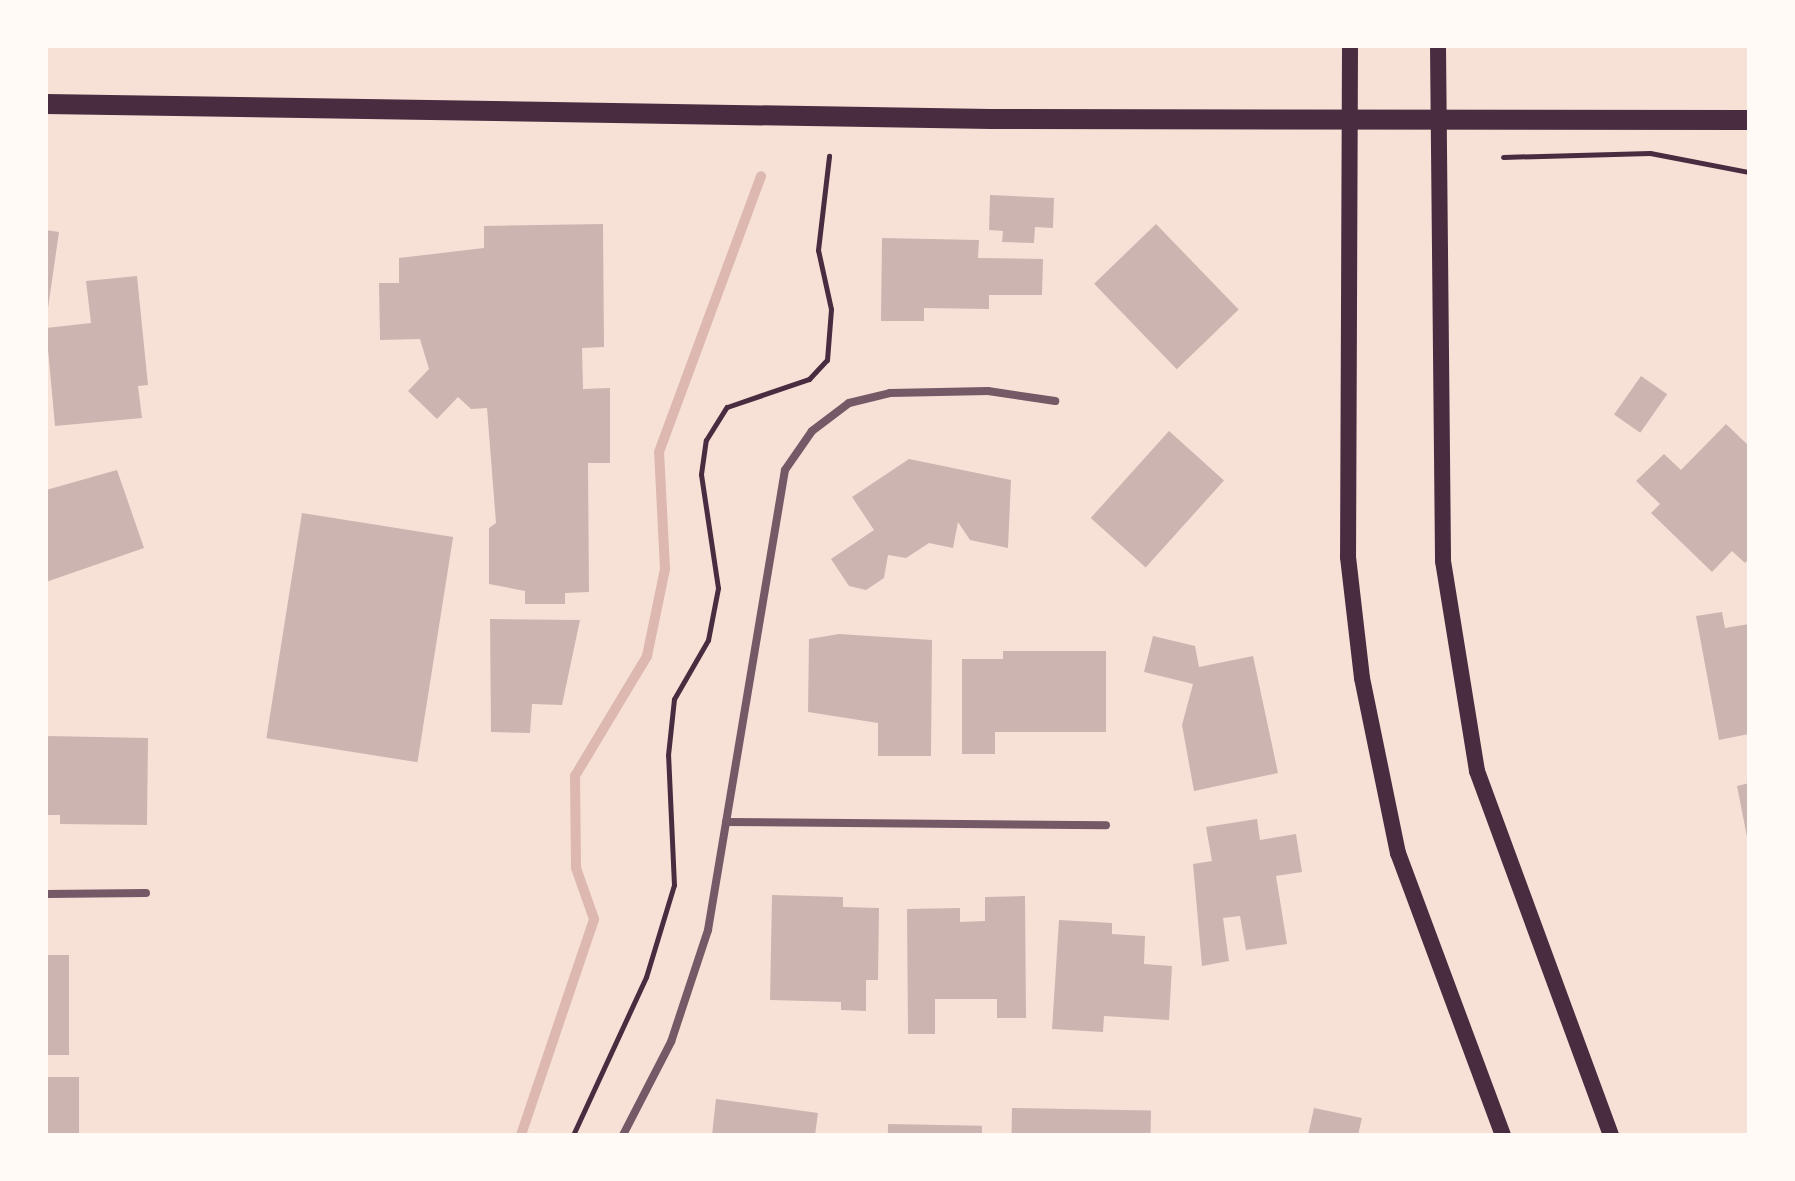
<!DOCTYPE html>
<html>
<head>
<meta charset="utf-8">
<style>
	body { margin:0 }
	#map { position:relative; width:1795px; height:1181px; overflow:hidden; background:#f7e1d7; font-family:"Source Sans 3",sans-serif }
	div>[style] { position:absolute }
	.stream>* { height:10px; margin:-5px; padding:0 5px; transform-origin:5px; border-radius:5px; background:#dcb8b0 }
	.building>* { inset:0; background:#ccb4b1; transform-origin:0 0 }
	.path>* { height:5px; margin:-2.5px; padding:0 2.5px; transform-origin:2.5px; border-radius:2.5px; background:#4a2c40 }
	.minor>* { height:8px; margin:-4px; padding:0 4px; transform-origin:4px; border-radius:4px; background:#755966 }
	.secondary>* { height:16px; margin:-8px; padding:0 8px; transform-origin:8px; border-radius:8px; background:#4a2c40 }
	.primary>* { height:20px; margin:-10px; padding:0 10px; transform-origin:10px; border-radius:10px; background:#4a2c40 }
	span { translate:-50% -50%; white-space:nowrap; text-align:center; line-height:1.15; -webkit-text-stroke:8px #fffaf5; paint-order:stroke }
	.frame { position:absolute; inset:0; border:48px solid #fffaf5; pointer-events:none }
</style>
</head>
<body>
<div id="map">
	<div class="stream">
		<i style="left:521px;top:1135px;width:228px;rotate:-71.3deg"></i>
		<i style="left:594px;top:919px;width:54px;rotate:-109.4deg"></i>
		<i style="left:576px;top:868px;width:92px;rotate:-90.6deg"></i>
		<i style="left:575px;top:776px;width:140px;rotate:-59deg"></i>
		<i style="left:647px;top:656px;width:89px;rotate:-78.3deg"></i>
		<i style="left:665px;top:569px;width:117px;rotate:-92.9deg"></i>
		<i style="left:659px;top:452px;width:294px;rotate:-69.7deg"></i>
	</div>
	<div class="building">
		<i style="clip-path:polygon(990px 195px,1054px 198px,1053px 228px,1035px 227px,1034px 243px,1002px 242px,1003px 231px,989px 230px)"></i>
		<i style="clip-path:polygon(603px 224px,604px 347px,582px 348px,583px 389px,610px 388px,610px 463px,588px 463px,589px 592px,565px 593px,565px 604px,525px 604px,525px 591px,489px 584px,489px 528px,496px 523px,487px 408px,471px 409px,458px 397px,437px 419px,408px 391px,429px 369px,420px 339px,380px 340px,379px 283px,399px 283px,399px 258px,484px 248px,484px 226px)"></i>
		<i style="left:1156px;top:224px;width:119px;height:86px;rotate:46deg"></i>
		<i style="clip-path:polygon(46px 230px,59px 232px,48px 308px,46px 308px)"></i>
		<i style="clip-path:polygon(882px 238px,979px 240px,978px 258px,1043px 259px,1042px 295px,989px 295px,989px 309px,924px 308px,924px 321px,881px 321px)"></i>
		<i style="clip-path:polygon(137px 276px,148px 385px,138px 386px,142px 418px,55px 426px,46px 328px,91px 323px,86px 281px)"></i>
		<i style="left:1641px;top:376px;width:32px;height:47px;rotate:35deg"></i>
		<i style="clip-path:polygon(1726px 424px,1749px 446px,1749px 559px,1745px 563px,1732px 551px,1712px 572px,1651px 513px,1660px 504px,1636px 481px,1664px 454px,1681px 470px)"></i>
		<i style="left:1169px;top:431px;width:74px;height:117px;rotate:42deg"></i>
		<i style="clip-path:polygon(909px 459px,1011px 480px,1008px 548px,970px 540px,958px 522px,953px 548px,929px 543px,906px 558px,888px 555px,884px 578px,866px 590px,849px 586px,831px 559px,874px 530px,852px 497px)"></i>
		<i style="clip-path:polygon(117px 470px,144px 548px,46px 582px,46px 490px)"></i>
		<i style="left:302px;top:513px;width:153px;height:228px;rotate:9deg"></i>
		<i style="clip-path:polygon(1722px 612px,1725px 628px,1749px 624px,1749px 734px,1719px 740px,1696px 616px)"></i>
		<i style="clip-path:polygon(490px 619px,580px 620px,562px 705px,532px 704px,530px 733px,491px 732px)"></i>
		<i style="clip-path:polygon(839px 634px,932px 640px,931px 756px,878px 756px,878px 723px,808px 712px,809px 639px)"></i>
		<i style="clip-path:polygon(1153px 636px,1195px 646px,1199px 667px,1253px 656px,1278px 773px,1194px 791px,1182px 725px,1193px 684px,1144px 672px)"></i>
		<i style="clip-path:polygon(1003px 651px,1106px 651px,1106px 732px,995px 732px,995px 754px,962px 754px,962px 659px,1003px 659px)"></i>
		<i style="clip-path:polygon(46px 736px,148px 738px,147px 825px,60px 824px,60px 815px,46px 815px)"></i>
		<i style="clip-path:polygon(1749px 783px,1749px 841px,1748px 842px,1737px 786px)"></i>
		<i style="clip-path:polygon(1257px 819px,1260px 840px,1296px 834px,1302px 872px,1276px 876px,1287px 944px,1246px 950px,1240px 916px,1223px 918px,1229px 961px,1202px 966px,1193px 864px,1212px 861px,1206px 827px)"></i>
		<i style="clip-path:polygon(772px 895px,843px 897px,843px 907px,879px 908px,878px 980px,866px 980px,866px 1011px,841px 1010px,841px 1002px,770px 1000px)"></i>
		<i style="clip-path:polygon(1025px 896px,1026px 1018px,997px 1018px,997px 999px,935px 999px,935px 1034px,908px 1034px,907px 909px,960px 908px,960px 922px,985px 921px,985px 897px)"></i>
		<i style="clip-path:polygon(1059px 920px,1112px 923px,1112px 934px,1145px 936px,1144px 964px,1172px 966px,1169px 1020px,1104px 1016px,1103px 1032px,1052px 1029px)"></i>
		<i style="left:46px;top:955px;width:23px;height:100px"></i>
		<i style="left:46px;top:1077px;width:33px;height:58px"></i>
		<i style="clip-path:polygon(716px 1099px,818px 1113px,815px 1135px,712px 1135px)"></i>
		<i style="left:1012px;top:1108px;width:139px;height:27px;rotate:1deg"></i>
		<i style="clip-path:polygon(1314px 1108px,1362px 1118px,1358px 1135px,1308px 1135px)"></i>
		<i style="left:888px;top:1124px;width:94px;height:11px;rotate:1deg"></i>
	</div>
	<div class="path">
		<i style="left:1503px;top:157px;width:147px;rotate:-1.6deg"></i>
		<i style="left:1650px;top:153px;width:101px;rotate:10.9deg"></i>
		<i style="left:573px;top:1135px;width:174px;rotate:-65.2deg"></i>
		<i style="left:646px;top:977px;width:96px;rotate:-73.1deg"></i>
		<i style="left:674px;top:885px;width:130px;rotate:-92.6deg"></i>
		<i style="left:668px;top:755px;width:56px;rotate:-83.9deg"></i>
		<i style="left:674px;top:699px;width:68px;rotate:-60deg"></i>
		<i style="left:708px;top:640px;width:53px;rotate:-79.1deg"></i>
		<i style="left:718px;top:588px;width:115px;rotate:-98.5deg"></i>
		<i style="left:701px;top:474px;width:34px;rotate:-82deg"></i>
		<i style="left:706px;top:440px;width:39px;rotate:-58deg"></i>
		<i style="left:727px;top:407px;width:87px;rotate:-18.9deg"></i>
		<i style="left:809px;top:379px;width:26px;rotate:-47deg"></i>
		<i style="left:827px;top:360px;width:51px;rotate:-85.5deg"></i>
		<i style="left:831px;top:309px;width:60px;rotate:-102.4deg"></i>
		<i style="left:818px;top:250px;width:95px;rotate:-83.3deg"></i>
	</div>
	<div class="minor">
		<i style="left:726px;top:822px;width:380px;rotate:0.5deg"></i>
		<i style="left:46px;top:894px;width:100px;rotate:-0.6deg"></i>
		<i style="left:623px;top:1135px;width:105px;rotate:-62.7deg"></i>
		<i style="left:671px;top:1042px;width:118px;rotate:-71.7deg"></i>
		<i style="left:708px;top:930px;width:466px;rotate:-80.5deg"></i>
		<i style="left:785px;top:470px;width:47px;rotate:-55.3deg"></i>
		<i style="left:812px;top:431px;width:46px;rotate:-37.1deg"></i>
		<i style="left:849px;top:403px;width:42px;rotate:-13.7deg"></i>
		<i style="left:890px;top:393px;width:98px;rotate:-1.2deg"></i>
		<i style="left:988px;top:391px;width:68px;rotate:8.5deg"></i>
	</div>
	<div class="secondary">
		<i style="left:1350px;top:46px;width:511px;rotate:90.22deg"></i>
		<i style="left:1348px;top:557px;width:122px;rotate:83.4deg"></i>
		<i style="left:1362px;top:678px;width:179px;rotate:78.4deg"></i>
		<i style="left:1398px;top:853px;width:301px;rotate:69.6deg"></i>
		<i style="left:1438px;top:46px;width:515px;rotate:89.44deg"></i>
		<i style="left:1443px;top:561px;width:213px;rotate:80.8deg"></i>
		<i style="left:1477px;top:771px;width:388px;rotate:69.8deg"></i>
	</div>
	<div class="primary">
		<i style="left:46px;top:104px;width:945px;rotate:0.91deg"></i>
		<i style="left:991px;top:119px;width:758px;rotate:0.08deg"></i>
	</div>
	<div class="frame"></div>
</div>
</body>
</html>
